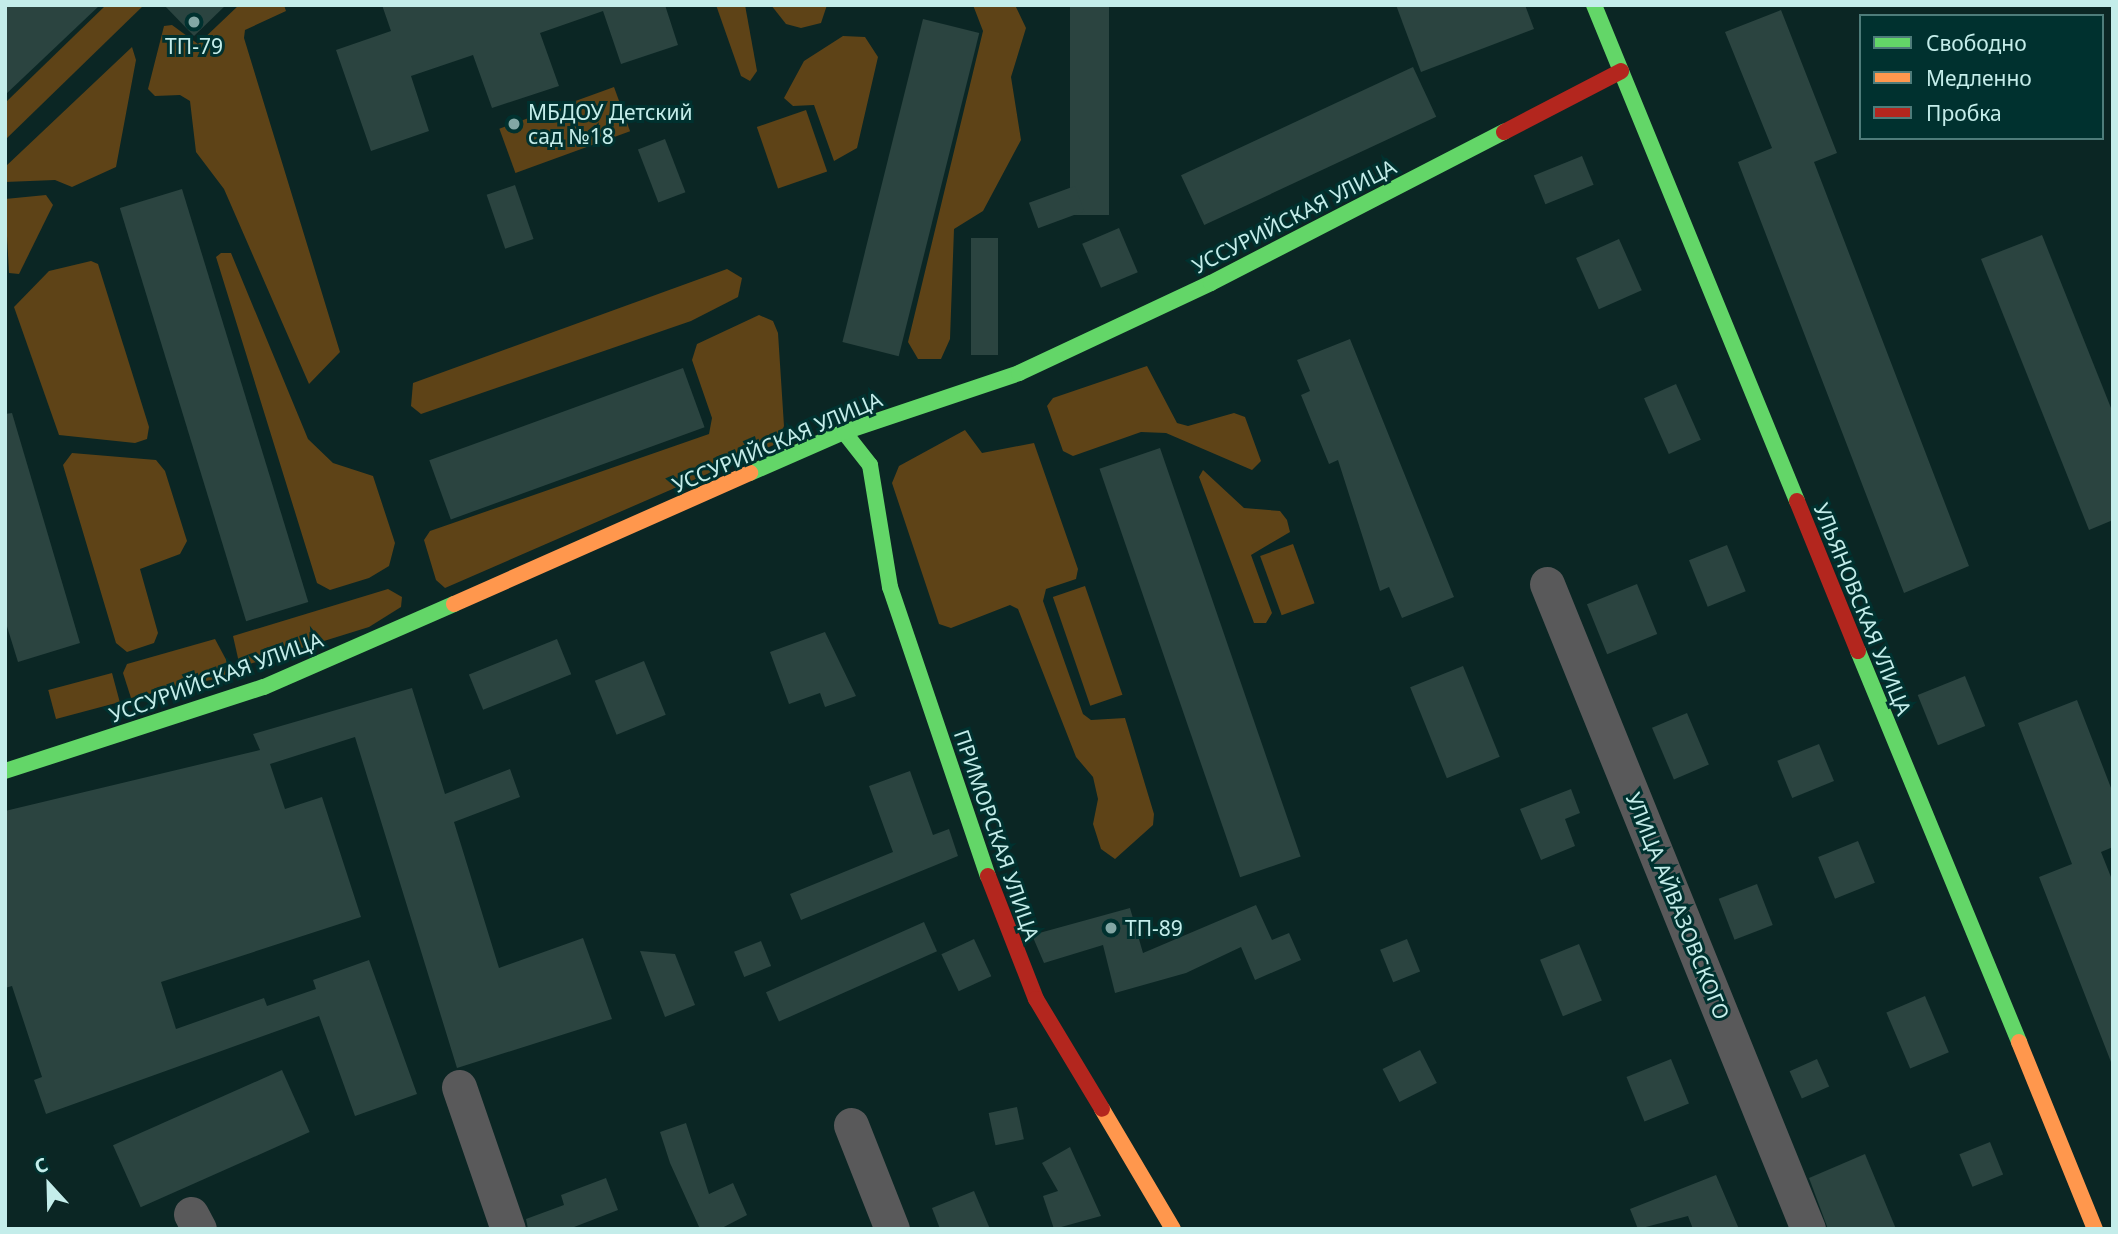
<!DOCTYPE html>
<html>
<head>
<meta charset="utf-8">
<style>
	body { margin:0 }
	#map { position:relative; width:2118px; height:1234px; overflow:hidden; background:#0b2624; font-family:"Noto Sans",sans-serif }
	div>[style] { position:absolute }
	.green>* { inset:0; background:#5e4317; transform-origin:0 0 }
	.building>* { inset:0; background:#2b4440; transform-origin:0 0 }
	.street>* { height:35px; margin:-17.5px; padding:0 17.5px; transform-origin:17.5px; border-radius:17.5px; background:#59595a }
	.fast>* { height:16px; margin:-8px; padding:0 8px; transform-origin:8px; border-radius:8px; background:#63d668 }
	.slow>* { height:16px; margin:-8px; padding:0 8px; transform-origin:8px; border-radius:8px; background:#ff974d }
	.jam>* { height:16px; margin:-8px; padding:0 8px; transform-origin:8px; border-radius:8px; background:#b3261e }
	.dots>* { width:19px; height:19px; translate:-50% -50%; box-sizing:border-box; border:4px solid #00312f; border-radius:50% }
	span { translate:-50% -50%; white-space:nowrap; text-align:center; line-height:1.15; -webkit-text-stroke:6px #00312f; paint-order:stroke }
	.poi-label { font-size:21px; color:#c4edea }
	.left { translate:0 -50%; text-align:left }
	.street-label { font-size:21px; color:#c4edea }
	.frame { position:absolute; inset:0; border:7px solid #c4edea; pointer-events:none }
	.legend { position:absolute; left:1859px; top:14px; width:245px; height:126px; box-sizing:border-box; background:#00312f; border:2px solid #4e7c7a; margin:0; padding:9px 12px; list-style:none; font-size:21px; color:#c4edea }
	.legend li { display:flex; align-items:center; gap:14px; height:35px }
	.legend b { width:35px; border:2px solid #4e7c7a }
	.north { position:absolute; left:14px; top:1150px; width:70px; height:70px; -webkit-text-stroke:5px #00312f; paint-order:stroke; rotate:338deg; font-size:19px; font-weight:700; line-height:28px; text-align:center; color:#c4edea }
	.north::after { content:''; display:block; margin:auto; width:24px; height:32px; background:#c4edea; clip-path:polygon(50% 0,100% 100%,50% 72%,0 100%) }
</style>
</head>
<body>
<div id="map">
	<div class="green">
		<div style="clip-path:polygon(106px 5px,144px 5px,5px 140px,5px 103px)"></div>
		<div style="clip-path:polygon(239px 5px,284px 5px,286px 11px,245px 30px,244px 38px,340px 352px,309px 384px,224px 189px,196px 152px,190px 101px,180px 95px,155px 96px,148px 89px,164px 26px,172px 25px,198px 44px)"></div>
		<div style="clip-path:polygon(716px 5px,745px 5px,757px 71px,750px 81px,741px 76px)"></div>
		<div style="clip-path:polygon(771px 5px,827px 5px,821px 23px,801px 28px,786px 24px)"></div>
		<div style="clip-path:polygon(973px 5px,1015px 5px,1026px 28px,1011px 77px,1021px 140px,983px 211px,954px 229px,950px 339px,941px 359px,918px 359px,908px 342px,983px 31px)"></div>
		<div style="clip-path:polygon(843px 36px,865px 37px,878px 57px,857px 148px,834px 161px,814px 105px,793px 106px,784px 98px,804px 61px)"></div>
		<div style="clip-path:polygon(132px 47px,136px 60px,116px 167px,72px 187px,55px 180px,5px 182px,5px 167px)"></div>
		<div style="left:614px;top:87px;width:47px;height:122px;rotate:70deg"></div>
		<div style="left:806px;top:110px;width:65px;height:52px;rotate:71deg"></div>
		<div style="clip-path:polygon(46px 195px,53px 205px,19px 274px,9px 273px,5px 199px)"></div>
		<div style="clip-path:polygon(221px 253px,231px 253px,308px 439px,333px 463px,373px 476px,395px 543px,389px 566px,369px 578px,330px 590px,317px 583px,216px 257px)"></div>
		<div style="clip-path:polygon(91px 261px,98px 264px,149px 427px,147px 439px,135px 443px,59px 435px,14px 307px,49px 271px)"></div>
		<div style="clip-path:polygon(727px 269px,742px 278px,738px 297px,691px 321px,421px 414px,411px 406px,413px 383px)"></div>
		<div style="clip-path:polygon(759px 315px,773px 321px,778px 333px,784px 426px,776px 444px,445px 588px,436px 580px,424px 540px,430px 531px,709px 434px,712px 418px,692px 360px,697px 344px)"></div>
		<div style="clip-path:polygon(1147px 366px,1177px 423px,1188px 426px,1234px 413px,1245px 417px,1261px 461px,1252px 470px,1166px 433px,1141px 432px,1073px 456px,1063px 451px,1047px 406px,1053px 398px)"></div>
		<div style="clip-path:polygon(965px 430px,982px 453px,1034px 443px,1078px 569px,1076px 579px,1046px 589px,1043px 601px,1083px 714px,1091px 720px,1125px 718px,1154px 814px,1153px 825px,1115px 859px,1101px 849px,1093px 824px,1098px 799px,1093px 777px,1076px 757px,1018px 609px,1010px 605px,951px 628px,939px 624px,892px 483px,899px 466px)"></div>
		<div style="clip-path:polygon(72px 453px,156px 460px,165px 471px,187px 541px,180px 554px,140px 569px,158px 633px,154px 643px,127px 652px,116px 643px,63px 465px)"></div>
		<div style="clip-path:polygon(1203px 470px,1244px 508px,1280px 511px,1287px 520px,1290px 532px,1251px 555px,1272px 613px,1266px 623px,1254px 623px,1199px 477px)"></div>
		<div style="left:1293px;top:544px;width:63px;height:35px;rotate:70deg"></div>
		<div style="left:1085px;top:586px;width:115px;height:34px;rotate:71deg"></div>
		<div style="clip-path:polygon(388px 589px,402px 597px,401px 607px,369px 627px,240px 667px,233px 636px)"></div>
		<div style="clip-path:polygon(215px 639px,230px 667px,224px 677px,131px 698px,123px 673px,127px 664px)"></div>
		<div style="left:112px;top:673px;width:30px;height:66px;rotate:75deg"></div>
	</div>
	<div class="building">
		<div style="clip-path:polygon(5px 5px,100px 5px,5px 95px)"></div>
		<div style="clip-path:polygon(164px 5px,226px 5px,194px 36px)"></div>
		<div style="clip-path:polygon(382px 5px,665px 5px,678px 45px,621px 64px,603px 11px,540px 33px,559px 86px,492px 108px,473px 55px,411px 76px,429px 131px,371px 151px,336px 50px,391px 31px)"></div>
		<div style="left:1070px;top:5px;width:39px;height:210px"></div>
		<div style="clip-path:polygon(1396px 5px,1525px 5px,1534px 29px,1421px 72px)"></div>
		<div style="clip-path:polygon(1781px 10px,1837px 153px,1814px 162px,1969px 566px,1904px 593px,1738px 162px,1772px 148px,1725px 32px)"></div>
		<div style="left:923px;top:19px;width:58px;height:333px;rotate:14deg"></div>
		<div style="left:1413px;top:67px;width:55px;height:256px;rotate:65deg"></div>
		<div style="left:665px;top:139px;width:57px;height:29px;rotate:69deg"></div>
		<div style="left:1582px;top:156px;width:31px;height:52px;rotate:68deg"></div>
		<div style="left:515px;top:185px;width:57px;height:30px;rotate:71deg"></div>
		<div style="left:1075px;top:186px;width:27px;height:49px;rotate:70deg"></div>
		<div style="left:182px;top:189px;width:432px;height:65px;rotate:73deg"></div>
		<div style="left:1119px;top:228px;width:48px;height:40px;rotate:67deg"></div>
		<div style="clip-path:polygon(2042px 235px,2113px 413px,2113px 520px,2089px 530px,1981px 259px)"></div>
		<div style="left:998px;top:238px;width:117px;height:27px;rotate:90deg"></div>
		<div style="left:1619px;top:239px;width:56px;height:47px;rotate:66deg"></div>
		<div style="clip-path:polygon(1350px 339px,1454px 597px,1402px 618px,1389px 587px,1380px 591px,1338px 460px,1329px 464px,1301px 395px,1310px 391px,1297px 360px)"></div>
		<div style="left:683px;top:368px;width:63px;height:270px;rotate:70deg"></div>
		<div style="left:1676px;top:384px;width:61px;height:35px;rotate:66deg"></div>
		<div style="clip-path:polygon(12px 413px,80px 643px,18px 662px,5px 620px,5px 414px)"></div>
		<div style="left:1160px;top:448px;width:432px;height:64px;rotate:71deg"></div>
		<div style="left:1727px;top:545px;width:50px;height:41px;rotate:68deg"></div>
		<div style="left:1637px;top:584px;width:54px;height:54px;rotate:68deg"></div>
		<div style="clip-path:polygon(825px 632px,856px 696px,825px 707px,820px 693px,789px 704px,770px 652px)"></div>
		<div style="left:557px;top:639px;width:38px;height:95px;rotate:68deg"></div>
		<div style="left:644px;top:661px;width:58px;height:53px;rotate:68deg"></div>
		<div style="left:1463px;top:666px;width:98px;height:57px;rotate:68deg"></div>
		<div style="left:1965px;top:676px;width:54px;height:51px;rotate:68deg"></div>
		<div style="clip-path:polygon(412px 688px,445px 794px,510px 769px,520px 797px,454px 822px,499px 968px,583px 938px,612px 1019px,457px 1068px,355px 737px,270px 764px,285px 809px,322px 797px,361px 917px,161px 982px,176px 1029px,264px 998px,267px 1006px,316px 989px,313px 980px,369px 960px,417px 1094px,355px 1116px,319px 1016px,46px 1114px,34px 1080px,42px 1077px,12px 986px,5px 988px,5px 811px,260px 750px,253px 734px)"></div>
		<div style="clip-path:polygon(2077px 700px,2113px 793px,2113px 847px,2101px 852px,2113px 882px,2111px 1062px,2039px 877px,2072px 864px,2018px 723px)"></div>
		<div style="left:1687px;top:713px;width:56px;height:38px;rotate:67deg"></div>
		<div style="left:1819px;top:744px;width:40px;height:45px;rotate:68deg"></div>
		<div style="clip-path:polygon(910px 771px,933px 835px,949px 829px,958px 856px,801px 920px,790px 894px,893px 852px,869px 786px)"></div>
		<div style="clip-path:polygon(1571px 789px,1580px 813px,1565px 819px,1575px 846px,1541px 860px,1520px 809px)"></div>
		<div style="left:1858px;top:841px;width:45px;height:43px;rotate:68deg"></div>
		<div style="left:1757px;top:884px;width:44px;height:41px;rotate:69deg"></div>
		<div style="clip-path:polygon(1256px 905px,1272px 940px,1289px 933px,1301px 960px,1255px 980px,1241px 947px,1186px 973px,1115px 993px,1103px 945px,1044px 963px,1032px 935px,1130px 908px,1143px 953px)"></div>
		<div style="left:924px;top:922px;width:32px;height:173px;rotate:66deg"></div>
		<div style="left:974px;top:939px;width:41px;height:36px;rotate:65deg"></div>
		<div style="left:1407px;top:939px;width:35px;height:29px;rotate:68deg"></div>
		<div style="left:761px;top:941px;width:27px;height:29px;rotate:68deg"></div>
		<div style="left:1579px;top:944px;width:61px;height:42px;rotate:68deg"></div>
		<div style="clip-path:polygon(640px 951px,675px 954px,695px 1005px,665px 1017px)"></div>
		<div style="left:1925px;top:996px;width:61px;height:42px;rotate:67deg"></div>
		<div style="left:1420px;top:1050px;width:37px;height:42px;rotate:63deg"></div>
		<div style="left:1671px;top:1059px;width:48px;height:48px;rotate:68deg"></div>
		<div style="left:1817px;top:1059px;width:30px;height:30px;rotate:66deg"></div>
		<div style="left:282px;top:1070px;width:68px;height:185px;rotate:66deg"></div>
		<div style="left:1017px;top:1107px;width:33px;height:29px;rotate:78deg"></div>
		<div style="clip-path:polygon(686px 1123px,709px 1194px,733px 1183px,747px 1215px,720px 1229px,700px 1229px,670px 1163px,660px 1132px)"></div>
		<div style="left:1990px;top:1142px;width:35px;height:33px;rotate:68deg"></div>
		<div style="clip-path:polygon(1070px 1147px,1101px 1216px,1054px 1229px,1043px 1196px,1058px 1191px,1042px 1163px)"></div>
		<div style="clip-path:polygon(1865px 1154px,1896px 1229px,1828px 1229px,1809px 1178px)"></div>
		<div style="clip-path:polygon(1716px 1175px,1739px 1229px,1693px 1229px,1688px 1216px,1638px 1229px,1630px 1209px)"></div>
		<div style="clip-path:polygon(606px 1178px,618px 1210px,569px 1229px,528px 1229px,526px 1219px,564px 1205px,561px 1195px)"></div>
		<div style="clip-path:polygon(974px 1191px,990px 1229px,940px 1229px,932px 1208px)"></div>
	</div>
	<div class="street">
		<div style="left:1547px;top:584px;width:696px;rotate:67.97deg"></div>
		<div style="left:459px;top:1087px;width:150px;rotate:71deg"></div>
		<div style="left:851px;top:1125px;width:112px;rotate:68.5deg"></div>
		<div style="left:191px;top:1214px;width:17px;rotate:62deg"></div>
	</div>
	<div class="fast">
		<div style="left:1594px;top:5px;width:536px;rotate:67.74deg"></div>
		<div style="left:844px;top:432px;width:42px;rotate:51.8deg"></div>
		<div style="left:870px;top:465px;width:124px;rotate:80.7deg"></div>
		<div style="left:890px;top:587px;width:305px;rotate:71.3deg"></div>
		<div style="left:750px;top:473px;width:103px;rotate:-23.6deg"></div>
		<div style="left:844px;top:432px;width:185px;rotate:-18.6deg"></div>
		<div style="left:1019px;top:373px;width:212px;rotate:-25.1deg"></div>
		<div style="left:1211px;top:283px;width:330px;rotate:-27.3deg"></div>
		<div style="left:1858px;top:651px;width:423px;rotate:67.6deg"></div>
		<div style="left:5px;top:771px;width:272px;rotate:-18deg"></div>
		<div style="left:264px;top:687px;width:207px;rotate:-23.6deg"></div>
	</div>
	<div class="slow">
		<div style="left:454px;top:604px;width:324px;rotate:-23.9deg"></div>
		<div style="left:2019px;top:1042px;width:202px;rotate:67.9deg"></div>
		<div style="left:1102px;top:1109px;width:139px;rotate:59.4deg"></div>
	</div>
	<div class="jam">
		<div style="left:1504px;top:132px;width:132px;rotate:-27.5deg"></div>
		<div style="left:1797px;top:501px;width:162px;rotate:67.9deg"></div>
		<div style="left:988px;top:876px;width:132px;rotate:68.7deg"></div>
		<div style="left:1036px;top:999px;width:128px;rotate:59deg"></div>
	</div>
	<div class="dots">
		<div style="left:194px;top:22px;background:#83a7a5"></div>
		<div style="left:514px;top:124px;background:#83a7a5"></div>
		<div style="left:1111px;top:928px;background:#83a7a5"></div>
	</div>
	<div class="poi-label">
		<span style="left:194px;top:46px">ТП-79</span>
		<span class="left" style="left:528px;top:124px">МБДОУ Детский<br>сад №18</span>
		<span class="left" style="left:1125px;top:928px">ТП-89</span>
	</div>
	<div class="street-label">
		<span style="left:1294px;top:216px;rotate:-27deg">УССУРИЙСКАЯ УЛИЦА</span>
		<span style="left:777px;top:442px;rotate:-23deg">УССУРИЙСКАЯ УЛИЦА</span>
		<span style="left:1863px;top:609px;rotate:68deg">УЛЬЯНОВСКАЯ УЛИЦА</span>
		<span style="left:216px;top:677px;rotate:-20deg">УССУРИЙСКАЯ УЛИЦА</span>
		<span style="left:997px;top:835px;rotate:71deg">ПРИМОРСКАЯ УЛИЦА</span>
		<span style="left:1678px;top:906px;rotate:68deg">УЛИЦА АЙВАЗОВСКОГО</span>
	</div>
	<div class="frame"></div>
	<ul class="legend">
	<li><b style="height:9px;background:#63d668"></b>Свободно</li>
	<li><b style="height:9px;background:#ff974d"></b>Медленно</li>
	<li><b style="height:9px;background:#b3261e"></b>Пробка</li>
	</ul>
	<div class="north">С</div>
</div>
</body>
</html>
